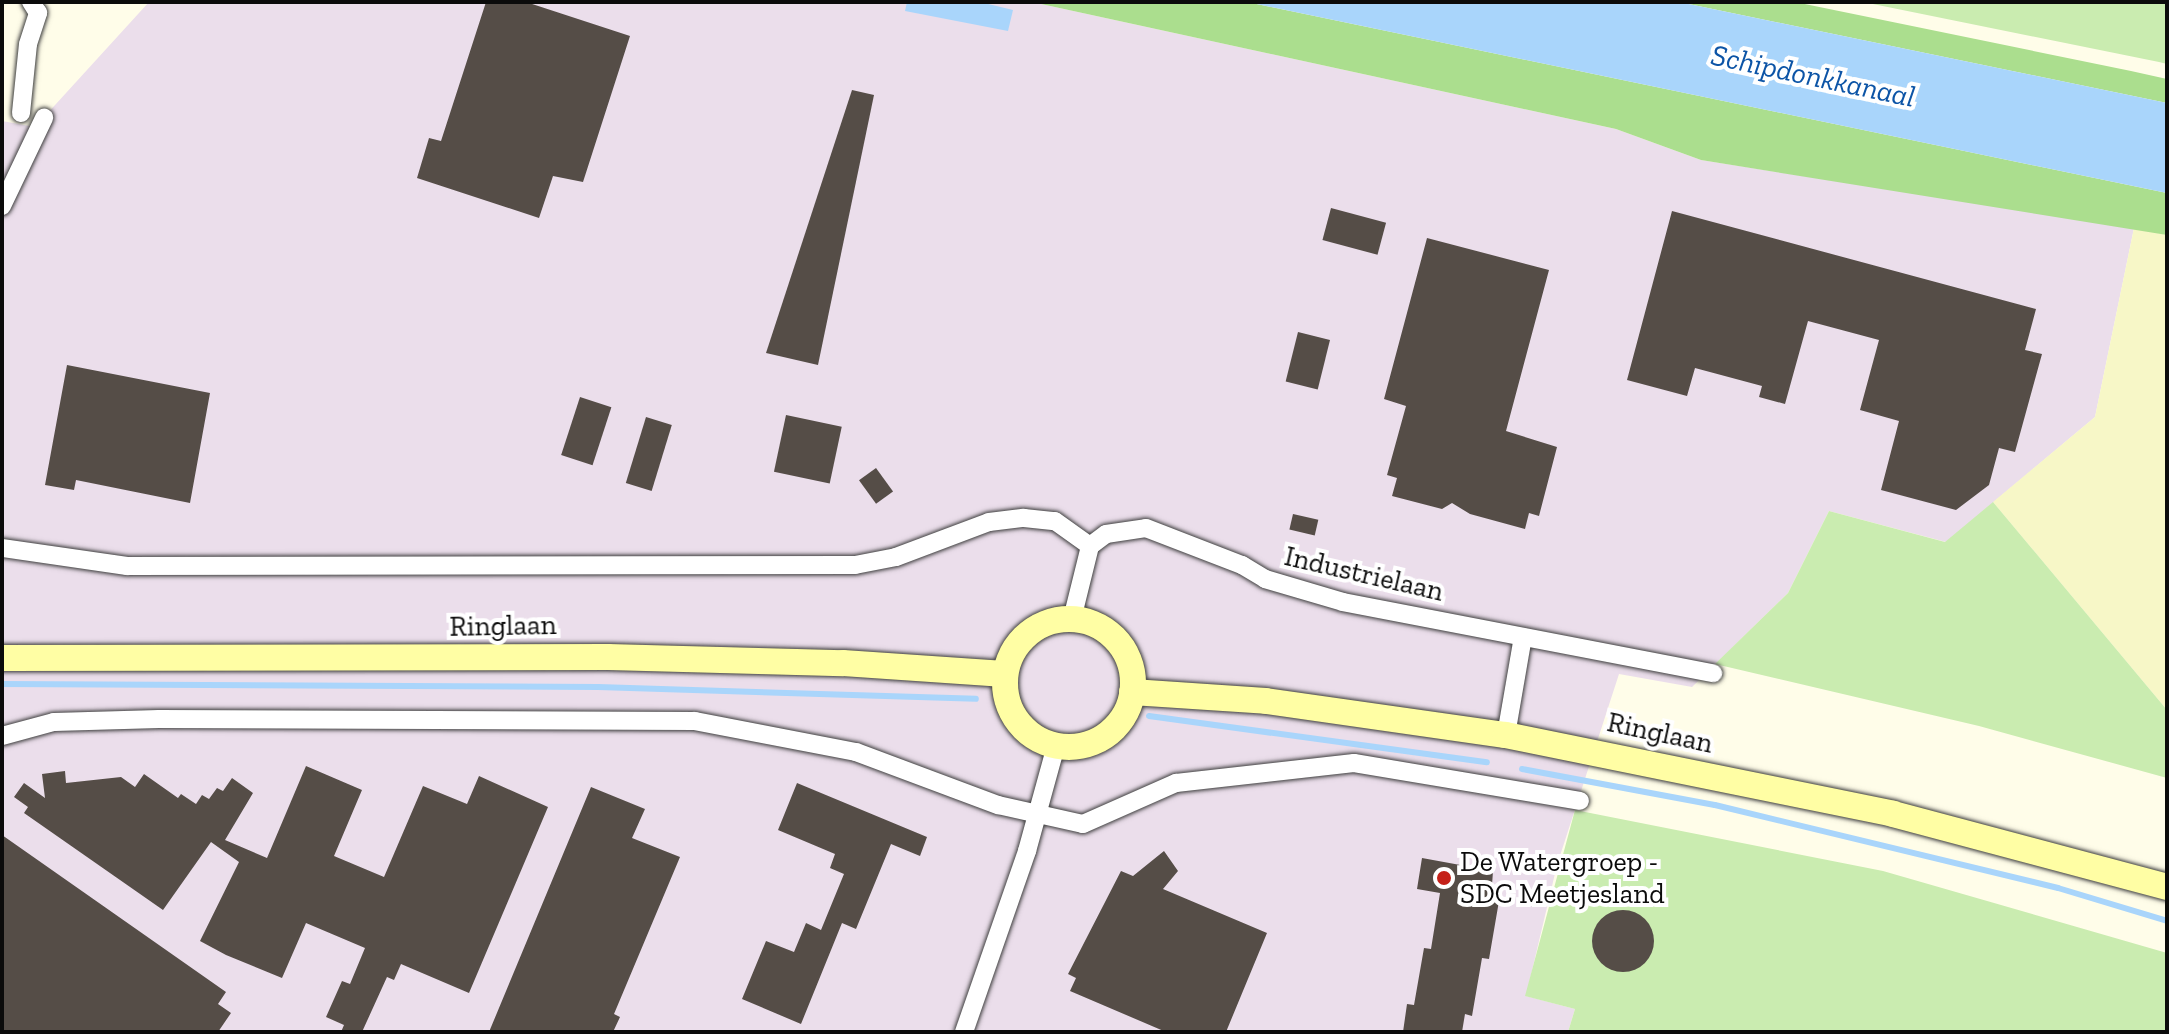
<!DOCTYPE html>
<html>
<head>
<meta charset="utf-8">
<style>
	body { margin:0 }
	#map { position:relative; width:2169px; height:1034px; overflow:hidden; background:#fffde9; font-family:"Zilla Slab",serif }
	div>[style] { position:absolute }
	.industrial>* { inset:0; background:#ebdeeb }
	.farmland>* { inset:0; background:#f7f7c7 }
	.green>* { inset:0; background:#caecb0 }
	.forest>* { inset:0; background:#abde8e }
	.water>* { inset:0; background:#a9d5fb }
	.stream>* { height:6px; margin:-3px; padding:0 3px; transform-origin:3px; border-radius:3px; background:#a9d5fb }
	.building>* { inset:0; background:#554d47; transform-origin:0 0 }
	.round { border-radius:50% }
	.roads { filter:drop-shadow(0 0 2px #3e3e3e) drop-shadow(0 0 2px #3e3e3e) }
	.street>* { height:18px; margin:-9px; padding:0 9px; transform-origin:9px; border-radius:9px; background:#fff }
	.secondary>* { height:26px; margin:-13px; padding:0 13px; transform-origin:13px; border-radius:13px; background:#fffea4 }
	.secondary>.ring { margin:-13px; padding:0; box-sizing:content-box; background:none; border:26px solid #fffea4; border-radius:50% }
	.dots>* { width:22px; height:22px; translate:-50% -50%; box-sizing:border-box; border:4px solid #fff; border-radius:50% }
	span { translate:-50% -50%; white-space:nowrap; text-align:center; line-height:1.15; -webkit-text-stroke:8px #fff; paint-order:stroke }
	.street-label { font-size:28px; color:#0b0b0b }
	.poi-label { font-size:28px; color:#0b0b0b }
	.left { translate:0 -50%; text-align:left }
	.water-label { font-size:30px; color:#0c54a6; font-style:italic }
	.frame { position:absolute; inset:0; border:4px solid #0b0b0b; pointer-events:none }
</style>
</head>
<body>
<div id="map">
	<div class="industrial">
		<div style="clip-path:polygon(149px 2px,1032px 2px,1616px 129px,1701px 160px,2134px 228px,2095px 417px,1946px 542px,1829px 511px,1788px 593px,1692px 687px,1619px 674px,1557px 865px,1526px 996px,1575px 1009px,1568px 1032px,2px 1032px,2px 121px,35px 127px)"></div>
	</div>
	<div class="farmland">
		<div style="clip-path:polygon(2134px 228px,2167px 235px,2167px 710px,1993px 502px,2095px 417px)"></div>
	</div>
	<div class="green">
		<div style="clip-path:polygon(1863px 2px,2167px 2px,2167px 64px,2159px 62px)"></div>
		<div style="clip-path:polygon(1993px 502px,2167px 710px,2167px 778px,1979px 726px,1715px 664px,1788px 593px,1829px 511px,1945px 542px)"></div>
		<div style="clip-path:polygon(1575px 810px,1883px 871px,2167px 953px,2167px 1032px,1568px 1032px,1575px 1009px,1525px 996px)"></div>
	</div>
	<div class="forest">
		<div style="clip-path:polygon(1032px 2px,1247px 2px,2167px 193px,2167px 235px,1701px 160px,1616px 129px)"></div>
		<div style="clip-path:polygon(1679px 2px,1795px 2px,2131px 71px,2167px 79px,2167px 103px)"></div>
	</div>
	<div class="water">
		<div style="clip-path:polygon(907px 2px,980px 2px,1013px 10px,1008px 31px,905px 11px)"></div>
		<div style="clip-path:polygon(1247px 2px,1679px 2px,2167px 103px,2167px 193px)"></div>
	</div>
	<div class="stream">
		<div style="left:2px;top:684px;width:596px;rotate:0.29deg"></div>
		<div style="left:598px;top:687px;width:378px;rotate:1.8deg"></div>
		<div style="left:1149px;top:716px;width:341px;rotate:7.8deg"></div>
		<div style="left:1522px;top:769px;width:196px;rotate:10.6deg"></div>
		<div style="left:1715px;top:805px;width:353px;rotate:13.6deg"></div>
		<div style="left:2058px;top:888px;width:114px;rotate:16.8deg"></div>
	</div>
	<div class="building">
		<div style="clip-path:polygon(486px 2px,526px 2px,630px 36px,583px 182px,553px 176px,539px 218px,417px 178px,429px 138px,441px 141px)"></div>
		<div style="clip-path:polygon(852px 90px,874px 95px,818px 365px,766px 353px)"></div>
		<div style="left:1331px;top:208px;width:57px;height:33px;rotate:15deg"></div>
		<div style="clip-path:polygon(1672px 211px,2036px 309px,2025px 350px,2042px 354px,2015px 452px,1999px 448px,1989px 485px,1956px 510px,1881px 490px,1899px 421px,1860px 410px,1879px 340px,1808px 321px,1785px 404px,1759px 397px,1762px 386px,1695px 368px,1687px 396px,1627px 380px)"></div>
		<div style="clip-path:polygon(1427px 238px,1549px 270px,1506px 431px,1557px 447px,1539px 516px,1529px 513px,1525px 529px,1470px 514px,1452px 503px,1442px 509px,1392px 496px,1397px 478px,1387px 475px,1406px 406px,1384px 399px)"></div>
		<div style="left:1298px;top:332px;width:33px;height:51px;rotate:14deg"></div>
		<div style="clip-path:polygon(67px 365px,210px 393px,190px 503px,76px 480px,74px 490px,45px 485px)"></div>
		<div style="left:580px;top:397px;width:33px;height:61px;rotate:18deg"></div>
		<div style="left:786px;top:415px;width:57px;height:58px;rotate:12deg"></div>
		<div style="left:646px;top:417px;width:27px;height:69px;rotate:17deg"></div>
		<div style="left:876px;top:468px;width:29px;height:21px;rotate:54deg"></div>
		<div style="left:1293px;top:514px;width:26px;height:16px;rotate:13deg"></div>
		<div style="clip-path:polygon(306px 766px,362px 790px,334px 856px,384px 877px,423px 786px,467px 804px,479px 776px,548px 807px,469px 993px,401px 964px,394px 980px,387px 977px,362px 1032px,341px 1032px,344px 1025px,326px 1017px,342px 981px,350px 984px,365px 948px,306px 923px,282px 978px,226px 955px,200px 941px,239px 862px,211px 842px,163px 910px,24px 813px,28px 807px,14px 797px,24px 783px,45px 798px,42px 774px,65px 771px,66px 783px,121px 777px,135px 787px,144px 774px,178px 798px,181px 794px,196px 804px,202px 795px,209px 799px,217px 788px,223px 791px,232px 778px,253px 793px,225px 840px,267px 858px)"></div>
		<div style="clip-path:polygon(797px 783px,927px 837px,920px 856px,891px 844px,856px 929px,842px 923px,801px 1024px,742px 999px,766px 941px,794px 952px,806px 923px,821px 930px,844px 874px,830px 868px,835px 854px,778px 830px)"></div>
		<div style="clip-path:polygon(591px 787px,645px 809px,632px 838px,680px 857px,614px 1014px,620px 1017px,613px 1032px,489px 1032px)"></div>
		<div style="clip-path:polygon(2px 835px,226px 992px,218px 1004px,231px 1013px,218px 1032px,2px 1032px)"></div>
		<div style="clip-path:polygon(1164px 851px,1178px 871px,1163px 889px,1267px 933px,1226px 1032px,1166px 1032px,1070px 991px,1076px 978px,1068px 974px,1121px 871px,1133px 876px)"></div>
		<div style="clip-path:polygon(1422px 858px,1493px 871px,1491px 900px,1499px 901px,1489px 959px,1482px 958px,1472px 1016px,1465px 1014px,1462px 1032px,1403px 1032px,1407px 1004px,1414px 1005px,1424px 948px,1431px 949px,1440px 893px,1417px 889px)"></div>
		<div class="round" style="left:1592px;top:910px;width:62px;height:62px"></div>
	</div>
	<div class="roads">
		<div class="street">
			<div style="left:21px;top:113px;width:69px;rotate:-84.2deg"></div>
			<div style="left:28px;top:44px;width:33px;rotate:-72deg"></div>
			<div style="left:38px;top:13px;width:13px;rotate:-122deg"></div>
			<div style="left:2px;top:206px;width:98px;rotate:-64.5deg"></div>
			<div style="left:2px;top:548px;width:126px;rotate:8.2deg"></div>
			<div style="left:127px;top:566px;width:728px;rotate:-0.08deg"></div>
			<div style="left:855px;top:565px;width:42px;rotate:-11deg"></div>
			<div style="left:896px;top:557px;width:99px;rotate:-20.6deg"></div>
			<div style="left:989px;top:522px;width:35px;rotate:-7deg"></div>
			<div style="left:1024px;top:518px;width:31px;rotate:6deg"></div>
			<div style="left:1055px;top:521px;width:43px;rotate:35.5deg"></div>
			<div style="left:1072px;top:619px;width:75px;rotate:-76.1deg"></div>
			<div style="left:1090px;top:546px;width:20px;rotate:-37deg"></div>
			<div style="left:1106px;top:534px;width:40px;rotate:-8.5deg"></div>
			<div style="left:1146px;top:528px;width:103px;rotate:21.1deg"></div>
			<div style="left:1242px;top:565px;width:27px;rotate:31deg"></div>
			<div style="left:1265px;top:579px;width:81px;rotate:16.4deg"></div>
			<div style="left:1343px;top:602px;width:377px;rotate:10.9deg"></div>
			<div style="left:1506px;top:735px;width:99px;rotate:-80.2deg"></div>
			<div style="left:2px;top:736px;width:54px;rotate:-15.1deg"></div>
			<div style="left:54px;top:722px;width:105px;rotate:-1.6deg"></div>
			<div style="left:159px;top:719px;width:536px;rotate:0.21deg"></div>
			<div style="left:695px;top:721px;width:164px;rotate:10.9deg"></div>
			<div style="left:856px;top:752px;width:152px;rotate:20.5deg"></div>
			<div style="left:998px;top:805px;width:87px;rotate:12.6deg"></div>
			<div style="left:1083px;top:824px;width:102px;rotate:-23.8deg"></div>
			<div style="left:1176px;top:783px;width:179px;rotate:-6.4deg"></div>
			<div style="left:1354px;top:763px;width:229px;rotate:9.5deg"></div>
			<div style="left:964px;top:1032px;width:192px;rotate:-70.8deg"></div>
			<div style="left:1027px;top:851px;width:109px;rotate:-74.6deg"></div>
		</div>
		<div class="secondary">
			<div class="ring" style="left:1005px;top:619px;width:102px;height:102px"></div>
			<div style="left:2px;top:658px;width:606px;rotate:-0.09deg"></div>
			<div style="left:608px;top:657px;width:235px;rotate:1.5deg"></div>
			<div style="left:843px;top:663px;width:162px;rotate:3.9deg"></div>
			<div style="left:1132px;top:692px;width:134px;rotate:3.8deg"></div>
			<div style="left:1266px;top:701px;width:242px;rotate:8.1deg"></div>
			<div style="left:1506px;top:735px;width:395px;rotate:11.5deg"></div>
			<div style="left:1893px;top:814px;width:284px;rotate:14.9deg"></div>
		</div>
	</div>
	<div class="dots">
		<div style="left:1444px;top:878px;background:#c52119"></div>
	</div>
	<div class="street-label">
		<span style="left:1364px;top:574px;rotate:13deg">Industrielaan</span>
		<span style="left:503px;top:626px;rotate:-1deg">Ringlaan</span>
		<span style="left:1660px;top:733px;rotate:12deg">Ringlaan</span>
	</div>
	<div class="poi-label">
		<span class="left" style="left:1460px;top:878px">De Watergroep -<br>SDC Meetjesland</span>
	</div>
	<div class="water-label">
		<span style="left:1813px;top:76px;rotate:12deg">Schipdonkkanaal</span>
	</div>
	<div class="frame"></div>
</div>
</body>
</html>
